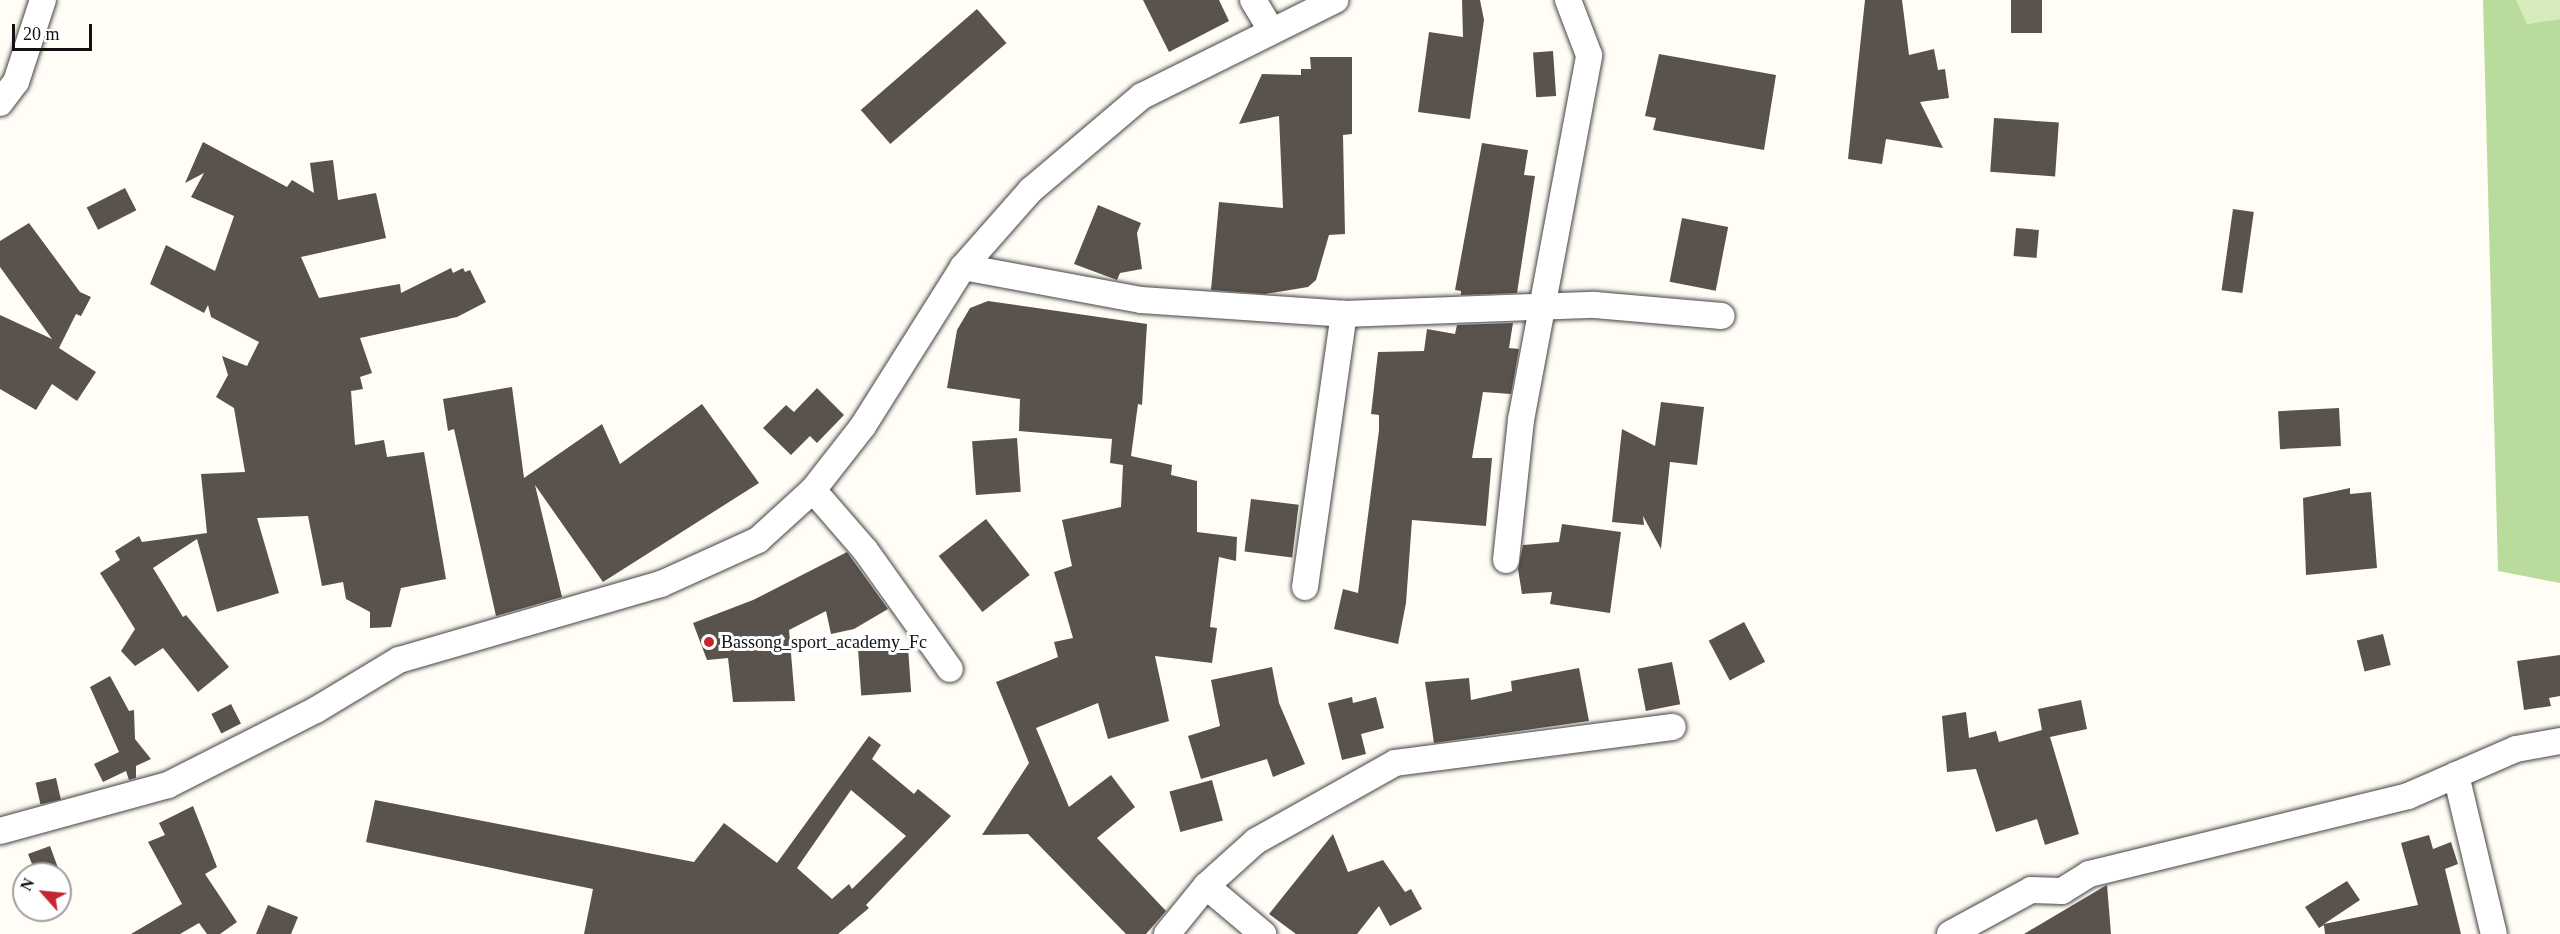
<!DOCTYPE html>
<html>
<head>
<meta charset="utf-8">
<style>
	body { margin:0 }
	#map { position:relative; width:2560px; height:934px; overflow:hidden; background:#fffdf5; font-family:Georgia,serif }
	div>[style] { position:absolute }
	.green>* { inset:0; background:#d5ebbd }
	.forest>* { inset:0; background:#b9dc9c }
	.building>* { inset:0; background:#5a524d; transform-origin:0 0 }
	.roads { filter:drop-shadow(0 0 2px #444) drop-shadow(0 0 2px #444) }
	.minor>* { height:26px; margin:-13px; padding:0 13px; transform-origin:13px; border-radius:13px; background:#fff }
	.dots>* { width:16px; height:16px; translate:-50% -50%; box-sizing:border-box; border:3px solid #fff; border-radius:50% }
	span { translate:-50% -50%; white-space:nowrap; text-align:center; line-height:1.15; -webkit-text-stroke:6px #fff; paint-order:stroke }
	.poi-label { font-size:18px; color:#111 }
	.left { translate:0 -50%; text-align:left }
	.north { position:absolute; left:12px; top:862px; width:60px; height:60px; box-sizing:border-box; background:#fff; border:2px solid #a0a0a0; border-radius:50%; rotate:297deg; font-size:16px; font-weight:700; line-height:24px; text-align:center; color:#111 }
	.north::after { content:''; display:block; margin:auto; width:21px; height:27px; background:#c4262e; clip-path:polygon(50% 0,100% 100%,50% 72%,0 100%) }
	.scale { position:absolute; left:12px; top:24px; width:80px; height:27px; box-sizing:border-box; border:3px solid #111; border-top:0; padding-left:8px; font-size:18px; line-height:21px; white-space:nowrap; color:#111; -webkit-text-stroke:4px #fff; paint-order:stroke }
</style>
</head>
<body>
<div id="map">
	<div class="green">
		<div style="clip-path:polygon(2513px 0,2560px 0,2560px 19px,2527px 24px)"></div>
	</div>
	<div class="forest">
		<div style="clip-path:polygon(2483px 0,2516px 0,2527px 24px,2560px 19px,2560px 583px,2498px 571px)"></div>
	</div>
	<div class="building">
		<div style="clip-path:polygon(1143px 0,1219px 0,1229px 21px,1169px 52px)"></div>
		<div style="clip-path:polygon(1462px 0,1480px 0,1484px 20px,1470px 119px,1418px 112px,1429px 32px,1463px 37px)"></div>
		<div style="clip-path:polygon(1865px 0,1902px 0,1909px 55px,1934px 49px,1938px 70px,1945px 69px,1949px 98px,1920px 102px,1943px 148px,1886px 139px,1882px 164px,1848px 159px)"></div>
		<div style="left:2011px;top:0;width:31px;height:33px"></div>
		<div style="left:977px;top:9px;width:45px;height:154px;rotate:49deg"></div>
		<div style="left:1553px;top:51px;width:45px;height:20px;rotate:86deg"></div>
		<div style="clip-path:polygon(1659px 54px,1776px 75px,1764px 150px,1653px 130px,1656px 118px,1645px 116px)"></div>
		<div style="clip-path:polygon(1310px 57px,1352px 57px,1352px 134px,1343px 135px,1345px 234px,1329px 235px,1316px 280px,1308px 287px,1265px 294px,1211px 290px,1219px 202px,1283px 208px,1279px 116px,1239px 124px,1262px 74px,1301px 75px,1301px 69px,1311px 69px)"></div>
		<div style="left:1994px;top:118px;width:65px;height:54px;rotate:4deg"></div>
		<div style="clip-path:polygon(203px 142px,287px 187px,292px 180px,314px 193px,310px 163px,333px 160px,338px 200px,376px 193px,386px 238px,301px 257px,319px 298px,400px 284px,401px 293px,451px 268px,453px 273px,463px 268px,465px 272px,470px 270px,486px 302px,457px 317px,360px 338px,372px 373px,360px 377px,363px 389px,351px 391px,355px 445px,384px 440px,387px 457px,424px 452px,446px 579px,401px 588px,391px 627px,370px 628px,370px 612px,346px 599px,343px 582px,322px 586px,308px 516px,257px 518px,279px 593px,217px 612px,197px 539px,153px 568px,183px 617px,186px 615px,229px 667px,198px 692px,163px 648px,135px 666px,121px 651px,135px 629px,100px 573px,120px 560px,115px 551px,139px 536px,142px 542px,207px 533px,201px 474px,245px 472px,234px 408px,216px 397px,228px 375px,222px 356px,247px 366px,259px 342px,211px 317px,208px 305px,204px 313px,150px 284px,166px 245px,215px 271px,234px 216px,191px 197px,204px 173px,185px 183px)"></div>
		<div style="clip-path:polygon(1482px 143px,1528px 150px,1524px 175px,1535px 176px,1517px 293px,1461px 295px,1461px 291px,1455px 290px)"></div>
		<div style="left:125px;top:188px;width:25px;height:43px;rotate:63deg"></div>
		<div style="clip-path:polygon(1098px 205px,1141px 223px,1137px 233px,1142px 269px,1120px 273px,1117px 280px,1074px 264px)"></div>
		<div style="left:2233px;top:209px;width:21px;height:82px;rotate:8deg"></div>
		<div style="left:1682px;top:218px;width:47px;height:65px;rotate:11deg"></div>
		<div style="clip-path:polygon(29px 223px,80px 292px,91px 297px,81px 316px,76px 314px,59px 348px,96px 372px,77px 401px,52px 384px,36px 410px,0 389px,0 315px,52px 339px,0 267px,0 241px)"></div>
		<div style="left:2016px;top:228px;width:23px;height:28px;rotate:5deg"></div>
		<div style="clip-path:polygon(988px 301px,1147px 324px,1142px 405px,1138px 404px,1131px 456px,1172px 465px,1171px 475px,1197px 481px,1197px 532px,1237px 537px,1236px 561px,1219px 557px,1210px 627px,1217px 628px,1212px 663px,1155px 656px,1169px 721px,1108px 739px,1098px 703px,1036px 728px,1069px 807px,1111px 775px,1135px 807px,1097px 838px,1166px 911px,1146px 934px,1126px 934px,1028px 834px,982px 835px,1029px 763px,996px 682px,1058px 657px,1054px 642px,1073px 638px,1054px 572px,1072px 566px,1062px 520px,1121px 507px,1123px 465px,1110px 463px,1112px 439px,1019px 431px,1020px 399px,947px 388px,957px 330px,970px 308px)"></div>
		<div style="clip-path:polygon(1513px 323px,1509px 348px,1519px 349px,1511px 394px,1483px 392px,1472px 458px,1492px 458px,1486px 526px,1412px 520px,1406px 603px,1398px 644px,1334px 629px,1343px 589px,1358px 593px,1379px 430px,1379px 415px,1371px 414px,1378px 352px,1424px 351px,1427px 329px,1455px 334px,1457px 325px)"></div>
		<div style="clip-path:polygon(512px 387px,524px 478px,602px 424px,620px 464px,702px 404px,759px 483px,603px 582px,535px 485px,562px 597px,496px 616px,454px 429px,448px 431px,443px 399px)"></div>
		<div style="clip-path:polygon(817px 388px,844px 415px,817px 443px,810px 436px,791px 455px,763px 428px,786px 405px,794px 412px)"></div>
		<div style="clip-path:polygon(1661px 402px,1704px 407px,1697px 465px,1670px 462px,1661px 549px,1643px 516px,1644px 525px,1612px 522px,1622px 429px,1655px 446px)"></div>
		<div style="left:2339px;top:408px;width:38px;height:61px;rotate:87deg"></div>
		<div style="left:1017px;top:438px;width:54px;height:45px;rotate:86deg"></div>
		<div style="clip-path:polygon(2350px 488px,2350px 494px,2371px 492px,2377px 568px,2306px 575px,2303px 498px)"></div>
		<div style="left:1251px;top:499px;width:48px;height:53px;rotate:7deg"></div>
		<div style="left:986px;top:519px;width:71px;height:60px;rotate:52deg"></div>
		<div style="clip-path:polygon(1562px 524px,1621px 532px,1610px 613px,1550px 604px,1552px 592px,1522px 594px,1518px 569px,1523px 545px,1559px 542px)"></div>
		<div style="clip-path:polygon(847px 552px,888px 609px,854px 629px,831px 634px,826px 611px,789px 630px,795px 701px,733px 702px,728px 658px,707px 660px,693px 623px,753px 600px)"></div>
		<div style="left:1744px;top:622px;width:45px;height:40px;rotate:62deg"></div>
		<div style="left:2383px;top:634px;width:32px;height:27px;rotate:76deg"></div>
		<div style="left:908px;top:647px;width:45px;height:50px;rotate:86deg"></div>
		<div style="clip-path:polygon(2560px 655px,2560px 696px,2549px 698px,2551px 706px,2524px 710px,2517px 661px)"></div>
		<div style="left:1672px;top:662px;width:43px;height:35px;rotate:79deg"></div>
		<div style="clip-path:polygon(1272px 667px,1279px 703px,1305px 764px,1273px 777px,1267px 759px,1201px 779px,1188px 736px,1220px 726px,1211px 680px)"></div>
		<div style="clip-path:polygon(1579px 668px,1589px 721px,1434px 743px,1425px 682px,1469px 678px,1471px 700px,1512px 691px,1511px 681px)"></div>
		<div style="clip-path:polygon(110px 676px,129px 711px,134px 710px,135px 739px,151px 759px,136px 766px,136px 778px,129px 780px,126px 771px,103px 782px,94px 764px,119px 752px,90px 687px)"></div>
		<div style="clip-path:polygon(1352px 697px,1353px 703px,1376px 697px,1384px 728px,1361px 734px,1366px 754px,1342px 760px,1328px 703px)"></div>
		<div style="clip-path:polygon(2081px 700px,2087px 729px,2050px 737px,2079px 834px,2045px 845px,2037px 819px,1996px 832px,1976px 769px,1947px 772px,1942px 716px,1966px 712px,1969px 738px,1996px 731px,1999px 742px,2042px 730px,2038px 709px)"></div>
		<div style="left:231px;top:704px;width:22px;height:22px;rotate:63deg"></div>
		<div style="clip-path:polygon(evenodd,869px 736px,881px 745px,872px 759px,914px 794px,918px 789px,951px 816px,866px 905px,869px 908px,838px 934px,584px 934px,593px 889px,366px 842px,375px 800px,694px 862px,724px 823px,777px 863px,869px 736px,851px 790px,906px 836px,852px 889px,849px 884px,832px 899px,797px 868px,851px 790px)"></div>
		<div style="left:56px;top:778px;width:22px;height:21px;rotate:77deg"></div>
		<div style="left:1212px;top:780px;width:42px;height:44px;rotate:75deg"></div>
		<div style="clip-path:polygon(193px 806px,217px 867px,205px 874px,237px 922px,220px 934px,207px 934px,199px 923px,180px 934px,131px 934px,182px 904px,148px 842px,165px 835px,159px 823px)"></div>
		<div style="clip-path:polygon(1333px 834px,1348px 872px,1383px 860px,1405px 892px,1411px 889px,1422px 909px,1390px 926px,1379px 906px,1357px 934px,1296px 934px,1269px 914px)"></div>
		<div style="clip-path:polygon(2429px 835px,2433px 849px,2451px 842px,2458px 864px,2445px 869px,2461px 934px,2325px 934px,2324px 925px,2319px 928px,2305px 907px,2347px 881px,2360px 900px,2324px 924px,2418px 905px,2401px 843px)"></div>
		<div style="clip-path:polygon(50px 846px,65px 887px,60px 888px,60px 874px,36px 874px,28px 854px)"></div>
		<div style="clip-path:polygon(2107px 885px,2111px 934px,2024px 934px,2105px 886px)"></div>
		<div style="clip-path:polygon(268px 905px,298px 917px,291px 934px,256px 934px)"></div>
	</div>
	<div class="roads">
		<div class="minor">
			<div style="left:1253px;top:0;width:35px;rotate:59deg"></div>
			<div style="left:0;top:103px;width:26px;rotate:-53deg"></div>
			<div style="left:16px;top:82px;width:86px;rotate:-71.8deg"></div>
			<div style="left:963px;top:267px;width:181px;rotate:10.5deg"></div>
			<div style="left:1141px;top:300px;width:203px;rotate:3.9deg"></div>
			<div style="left:1344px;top:314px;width:251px;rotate:-2.1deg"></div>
			<div style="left:1595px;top:305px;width:127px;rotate:5deg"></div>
			<div style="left:813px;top:490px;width:79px;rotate:49.1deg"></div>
			<div style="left:865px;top:550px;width:146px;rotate:54.5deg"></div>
			<div style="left:1506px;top:560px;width:141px;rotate:-83.9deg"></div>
			<div style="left:1521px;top:420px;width:371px;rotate:-79.4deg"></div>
			<div style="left:1589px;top:55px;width:59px;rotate:-110.9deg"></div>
			<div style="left:1305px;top:587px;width:276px;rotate:-81.9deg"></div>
			<div style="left:2456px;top:775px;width:163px;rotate:76.6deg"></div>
			<div style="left:0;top:831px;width:174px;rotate:-15.3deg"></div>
			<div style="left:168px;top:785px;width:166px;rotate:-26.9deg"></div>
			<div style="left:316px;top:710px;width:97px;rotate:-31.1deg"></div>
			<div style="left:399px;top:660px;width:273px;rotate:-16.2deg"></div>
			<div style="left:661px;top:584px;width:107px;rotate:-24.4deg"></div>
			<div style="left:758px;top:540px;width:74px;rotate:-42.3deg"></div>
			<div style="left:813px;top:490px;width:81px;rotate:-52deg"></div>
			<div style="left:863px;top:426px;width:188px;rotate:-57.8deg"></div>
			<div style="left:963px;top:267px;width:103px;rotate:-48.6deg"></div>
			<div style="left:1031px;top:190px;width:145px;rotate:-40.3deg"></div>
			<div style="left:1142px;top:96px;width:216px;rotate:-26.4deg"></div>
			<div style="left:1206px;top:886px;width:75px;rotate:40.1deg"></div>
			<div style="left:1167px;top:934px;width:62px;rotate:-50.9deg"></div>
			<div style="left:1206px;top:886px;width:67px;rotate:-42deg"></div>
			<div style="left:1256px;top:841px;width:159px;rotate:-29.3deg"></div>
			<div style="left:1395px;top:763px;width:280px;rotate:-7.4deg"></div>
			<div style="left:1950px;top:934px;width:92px;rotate:-28.5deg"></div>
			<div style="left:2031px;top:890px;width:31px;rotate:2deg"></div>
			<div style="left:2062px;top:891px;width:32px;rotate:-32deg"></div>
			<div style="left:2089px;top:874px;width:328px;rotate:-13.7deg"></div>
			<div style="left:2408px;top:796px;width:118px;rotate:-23.5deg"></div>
			<div style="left:2516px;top:749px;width:45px;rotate:-10.3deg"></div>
		</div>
	</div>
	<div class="dots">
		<div style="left:709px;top:642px;background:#c4262e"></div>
	</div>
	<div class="poi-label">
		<span class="left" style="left:721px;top:642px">Bassong_sport_academy_Fc</span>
	</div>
	<div class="north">N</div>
	<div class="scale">20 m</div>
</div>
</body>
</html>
